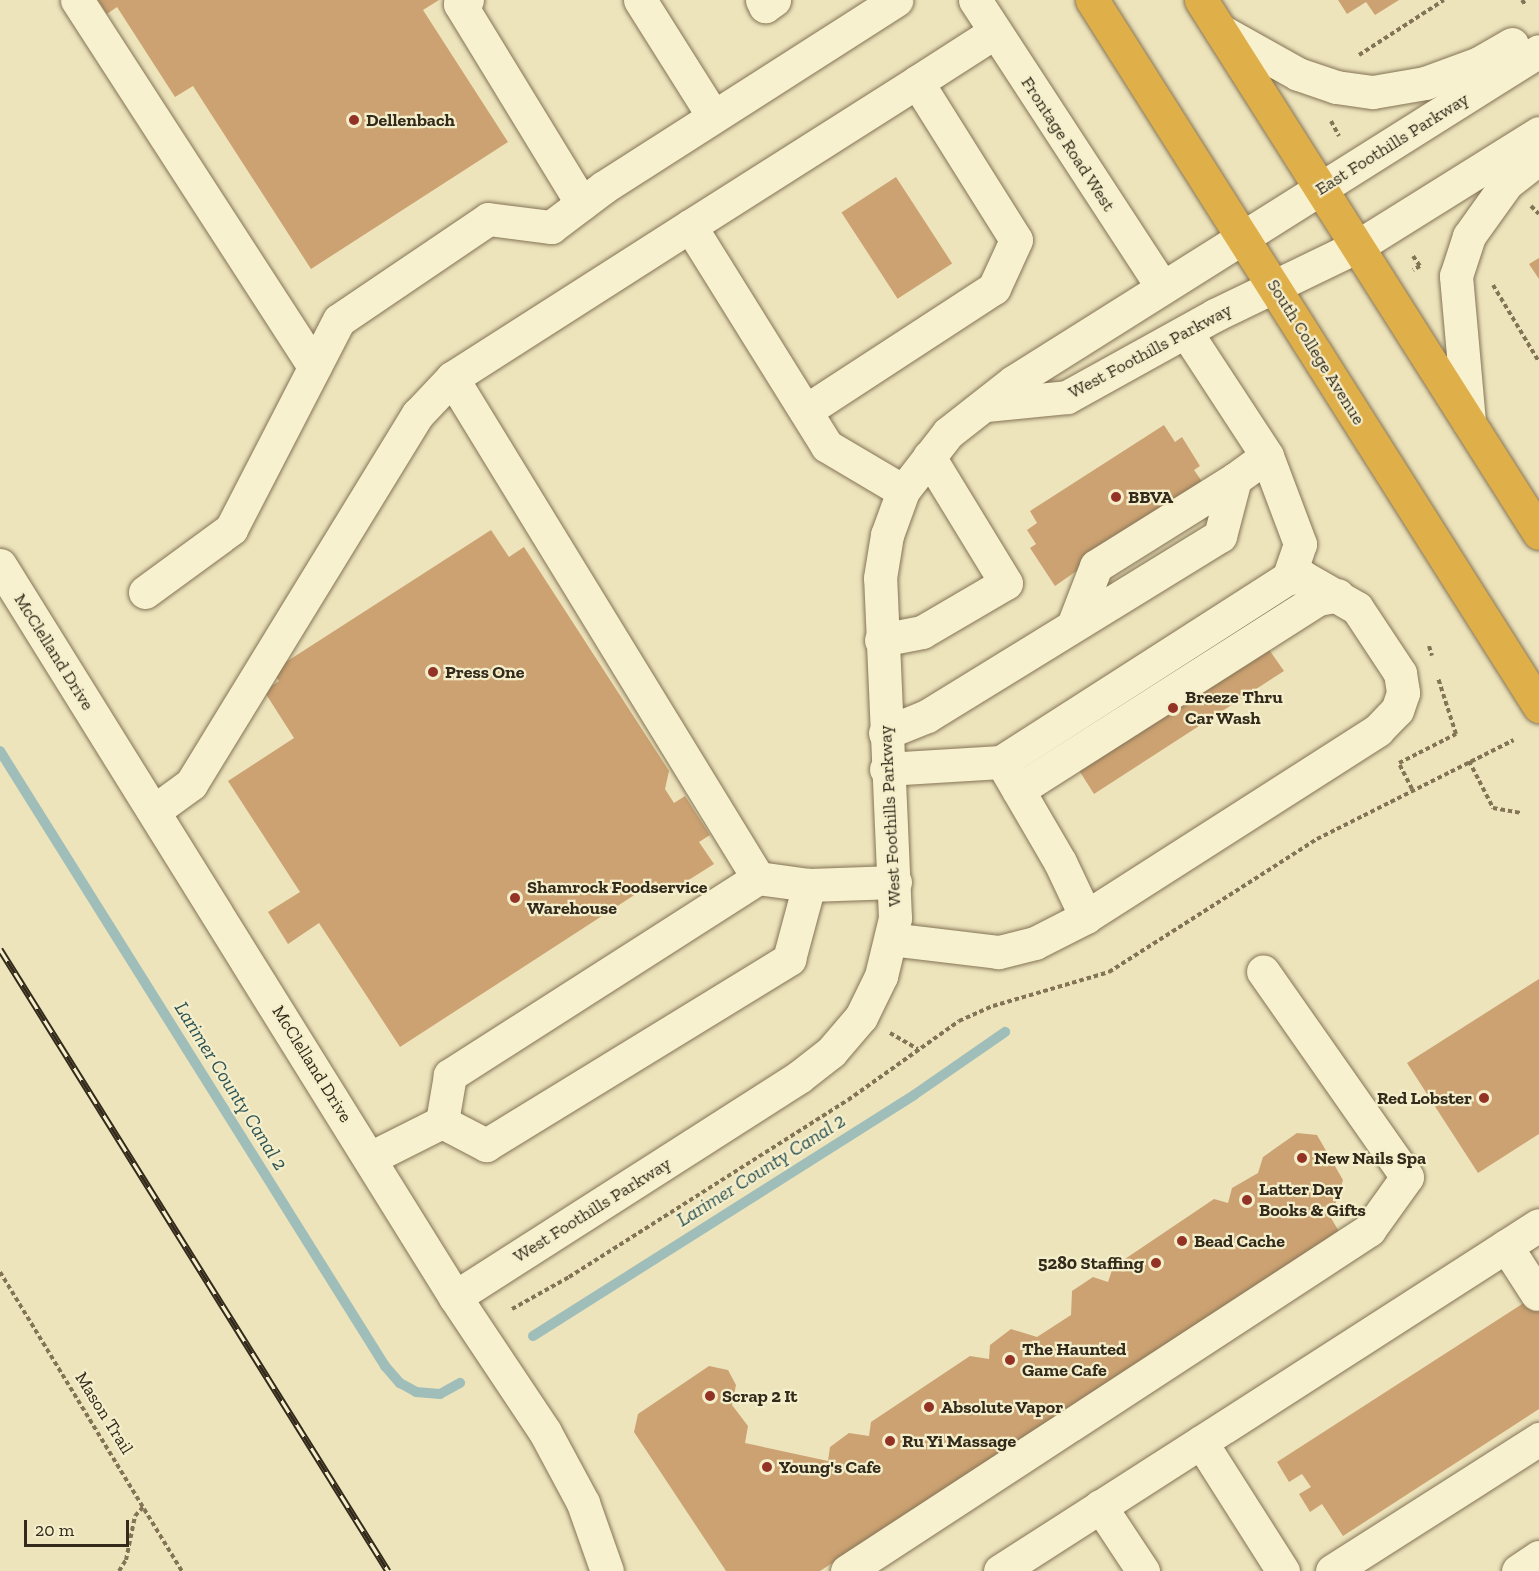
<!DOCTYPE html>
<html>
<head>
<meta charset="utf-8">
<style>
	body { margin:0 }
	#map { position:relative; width:1539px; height:1571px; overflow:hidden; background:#ede4bc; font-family:"Zilla Slab",serif }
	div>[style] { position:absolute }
	.stream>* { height:10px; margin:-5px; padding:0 5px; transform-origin:5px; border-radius:5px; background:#a0beb9 }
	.building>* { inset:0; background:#cca272; transform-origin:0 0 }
	.path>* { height:4px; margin-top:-2px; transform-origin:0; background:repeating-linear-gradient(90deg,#847456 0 4.5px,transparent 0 7.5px) }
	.roads { filter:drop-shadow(0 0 2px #847456) drop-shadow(0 0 2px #847456) }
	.minor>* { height:33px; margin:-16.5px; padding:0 16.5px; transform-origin:16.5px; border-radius:16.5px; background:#f8f1cf }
	.highway>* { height:33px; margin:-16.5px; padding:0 16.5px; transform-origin:16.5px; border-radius:16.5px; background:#dfaf4a }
	.rail>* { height:7px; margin-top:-3.5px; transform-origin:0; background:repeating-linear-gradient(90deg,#f5eecb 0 14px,#332a1b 0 28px); box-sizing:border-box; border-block:2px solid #332a1b }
	.dots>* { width:16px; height:16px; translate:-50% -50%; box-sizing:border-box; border:3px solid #f5eecb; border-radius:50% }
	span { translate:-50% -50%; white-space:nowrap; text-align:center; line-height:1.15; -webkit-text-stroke:4.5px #f5eecb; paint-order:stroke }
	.poi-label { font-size:18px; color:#332a1b; font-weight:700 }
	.left { translate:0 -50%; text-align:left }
	.right { translate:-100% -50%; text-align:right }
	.street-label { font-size:18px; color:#332a1b }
	.water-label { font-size:20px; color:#2a5153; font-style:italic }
	.scale { position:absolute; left:24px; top:1520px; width:105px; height:27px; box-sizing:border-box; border:3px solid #332a1b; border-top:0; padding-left:8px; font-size:18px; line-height:21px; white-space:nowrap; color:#332a1b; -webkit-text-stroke:4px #f5eecb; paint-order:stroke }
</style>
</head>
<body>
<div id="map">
	<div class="stream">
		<div style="left:0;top:751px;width:726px;rotate:57.95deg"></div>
		<div style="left:385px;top:1366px;width:23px;rotate:49deg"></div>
		<div style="left:400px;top:1383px;width:18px;rotate:29deg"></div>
		<div style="left:416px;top:1392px;width:24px;rotate:5deg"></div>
		<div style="left:440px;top:1394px;width:23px;rotate:-29deg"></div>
		<div style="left:533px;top:1336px;width:451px;rotate:-32.3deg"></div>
		<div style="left:914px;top:1095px;width:111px;rotate:-34.7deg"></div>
	</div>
	<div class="building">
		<div style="clip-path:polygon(98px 0,439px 0,423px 10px,508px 142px,311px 269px,193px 86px,175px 97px,117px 7px,107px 14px)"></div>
		<div style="clip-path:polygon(1338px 0,1399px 0,1375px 15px,1366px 2px,1347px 14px)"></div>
		<div style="left:896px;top:177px;width:103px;height:65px;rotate:57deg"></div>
		<div style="clip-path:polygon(1539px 258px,1539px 279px,1529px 264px)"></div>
		<div style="clip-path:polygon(1164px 425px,1175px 442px,1182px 437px,1200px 466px,1194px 470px,1203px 483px,1055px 586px,1030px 548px,1036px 544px,1027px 530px,1037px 523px,1030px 511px)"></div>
		<div style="clip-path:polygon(491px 530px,509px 557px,524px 547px,669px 771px,665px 789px,674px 803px,685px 796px,710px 835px,699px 842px,714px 864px,665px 895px,656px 881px,400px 1047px,319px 923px,288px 944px,268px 912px,300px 892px,228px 781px,294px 738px,264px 691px,279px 681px,272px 671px)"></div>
		<div style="clip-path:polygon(1261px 638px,1284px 671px,1094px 794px,1063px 745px)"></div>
		<div style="clip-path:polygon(1539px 979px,1539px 1134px,1478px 1173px,1407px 1063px)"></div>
		<div style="clip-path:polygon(1297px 1133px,1317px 1135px,1343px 1180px,1331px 1218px,1340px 1233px,820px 1571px,726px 1571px,634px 1432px,638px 1414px,709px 1366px,728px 1370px,736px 1385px,732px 1405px,748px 1426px,745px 1443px,828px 1461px,830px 1447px,849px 1433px,869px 1436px,871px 1422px,970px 1356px,989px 1359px,990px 1345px,1011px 1329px,1037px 1337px,1071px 1315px,1072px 1291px,1093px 1277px,1108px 1282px,1113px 1267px,1214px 1199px,1228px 1203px,1232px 1188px,1258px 1173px,1263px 1157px)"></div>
		<div style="clip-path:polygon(1539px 1293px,1539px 1409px,1343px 1536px,1322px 1504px,1310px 1512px,1299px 1494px,1311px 1487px,1302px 1474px,1289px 1482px,1277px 1462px)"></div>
	</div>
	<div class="path">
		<div style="left:1522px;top:0;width:7px;rotate:56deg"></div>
		<div style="left:1359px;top:55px;width:101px;rotate:-32.9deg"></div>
		<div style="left:1331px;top:121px;width:17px;rotate:62deg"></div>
		<div style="left:1531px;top:206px;width:11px;rotate:45deg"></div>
		<div style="left:1413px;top:256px;width:12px;rotate:55deg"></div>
		<div style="left:1420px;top:266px;width:8px;rotate:150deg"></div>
		<div style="left:1493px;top:285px;width:90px;rotate:59.1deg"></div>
		<div style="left:1429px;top:646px;width:10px;rotate:73deg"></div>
		<div style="left:1469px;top:761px;width:53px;rotate:62.9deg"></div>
		<div style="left:1493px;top:808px;width:28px;rotate:10deg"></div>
		<div style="left:1412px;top:789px;width:29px;rotate:-117deg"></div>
		<div style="left:1399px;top:763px;width:64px;rotate:-27deg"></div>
		<div style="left:1456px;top:734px;width:59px;rotate:-107.8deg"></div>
		<div style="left:890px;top:1033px;width:32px;rotate:30deg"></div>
		<div style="left:0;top:1272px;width:350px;rotate:58.7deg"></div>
		<div style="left:512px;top:1309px;width:65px;rotate:-29.3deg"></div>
		<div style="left:569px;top:1277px;width:330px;rotate:-32.4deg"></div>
		<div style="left:848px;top:1100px;width:136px;rotate:-35.4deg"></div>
		<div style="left:959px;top:1021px;width:37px;rotate:-24deg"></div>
		<div style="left:993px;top:1006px;width:121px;rotate:-16.3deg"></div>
		<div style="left:1109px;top:972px;width:247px;rotate:-32.6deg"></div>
		<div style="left:1317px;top:839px;width:220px;rotate:-26.7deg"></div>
		<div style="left:119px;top:1571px;width:13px;rotate:-58deg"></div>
		<div style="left:126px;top:1560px;width:45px;rotate:-78.4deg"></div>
		<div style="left:135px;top:1516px;width:15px;rotate:-48deg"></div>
	</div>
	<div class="roads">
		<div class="minor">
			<div style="left:77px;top:0;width:437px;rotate:57.1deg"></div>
			<div style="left:467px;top:0;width:8px;rotate:150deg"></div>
			<div style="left:460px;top:4px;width:234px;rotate:58.6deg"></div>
			<div style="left:640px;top:0;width:137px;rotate:57.8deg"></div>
			<div style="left:762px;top:0;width:7px;rotate:63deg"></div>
			<div style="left:765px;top:6px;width:11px;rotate:-34deg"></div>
			<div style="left:975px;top:0;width:343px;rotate:56.9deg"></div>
			<div style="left:1221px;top:31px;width:88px;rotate:29.2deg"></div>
			<div style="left:1298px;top:74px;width:40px;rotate:18.9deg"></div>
			<div style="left:1336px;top:87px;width:37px;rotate:8deg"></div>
			<div style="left:1373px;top:92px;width:53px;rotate:-9.8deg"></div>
			<div style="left:1425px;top:83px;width:58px;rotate:-20.3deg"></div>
			<div style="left:1479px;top:63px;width:38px;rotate:-30deg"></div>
			<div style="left:917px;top:82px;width:93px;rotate:-32.7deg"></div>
			<div style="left:690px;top:226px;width:269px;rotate:-32.4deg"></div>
			<div style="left:917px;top:82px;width:186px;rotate:57.9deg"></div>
			<div style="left:1016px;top:240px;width:53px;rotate:114.6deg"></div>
			<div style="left:994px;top:288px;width:225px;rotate:146.9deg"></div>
			<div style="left:1186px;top:332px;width:148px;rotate:56.8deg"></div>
			<div style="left:1267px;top:456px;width:94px;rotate:69.4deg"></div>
			<div style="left:1300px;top:544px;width:36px;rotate:109deg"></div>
			<div style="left:986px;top:405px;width:81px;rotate:-5.6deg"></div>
			<div style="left:1067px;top:397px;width:169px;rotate:-29deg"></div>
			<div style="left:1215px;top:315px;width:159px;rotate:-25.8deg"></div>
			<div style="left:1358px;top:246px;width:213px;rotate:-32deg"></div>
			<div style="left:1469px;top:422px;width:147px;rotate:-95.1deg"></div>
			<div style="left:1456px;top:276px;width:42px;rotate:-72deg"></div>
			<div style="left:1469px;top:236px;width:65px;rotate:-54.4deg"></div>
			<div style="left:1507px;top:183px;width:41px;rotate:-38deg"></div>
			<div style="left:0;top:565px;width:862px;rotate:58.14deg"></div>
			<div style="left:455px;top:1297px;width:162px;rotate:56.3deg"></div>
			<div style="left:545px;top:1432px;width:81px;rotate:61.8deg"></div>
			<div style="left:583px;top:1503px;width:72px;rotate:70.6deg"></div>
			<div style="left:145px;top:592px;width:107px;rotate:-36.2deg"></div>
			<div style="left:231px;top:529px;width:235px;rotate:-62.7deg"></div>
			<div style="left:339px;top:320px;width:180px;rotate:-34.1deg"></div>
			<div style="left:488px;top:219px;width:64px;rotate:7.2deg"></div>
			<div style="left:551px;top:227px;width:66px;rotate:-37deg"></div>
			<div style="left:604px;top:187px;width:347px;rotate:-32.6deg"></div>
			<div style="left:1074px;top:623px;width:61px;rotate:-68.9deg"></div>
			<div style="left:1096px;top:566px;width:164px;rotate:-32deg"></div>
			<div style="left:881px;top:640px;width:42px;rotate:-11deg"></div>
			<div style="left:922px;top:632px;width:97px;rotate:-30.3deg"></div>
			<div style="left:1006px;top:583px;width:148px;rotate:-121.4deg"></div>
			<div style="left:885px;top:733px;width:45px;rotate:-22deg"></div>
			<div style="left:927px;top:716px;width:344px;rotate:-31.6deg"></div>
			<div style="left:1220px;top:536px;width:59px;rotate:-75.3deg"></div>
			<div style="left:1235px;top:479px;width:39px;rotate:-36deg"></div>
			<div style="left:886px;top:769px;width:115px;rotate:-3.5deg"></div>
			<div style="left:1001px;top:762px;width:341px;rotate:-32.7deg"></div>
			<div style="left:1288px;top:578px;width:15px;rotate:-4deg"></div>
			<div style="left:1303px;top:577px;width:62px;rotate:29.9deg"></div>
			<div style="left:1357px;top:608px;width:78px;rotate:56.5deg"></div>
			<div style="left:1400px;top:673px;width:20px;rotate:81deg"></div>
			<div style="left:1403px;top:693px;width:18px;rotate:109deg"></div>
			<div style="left:1397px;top:710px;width:28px;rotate:134deg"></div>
			<div style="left:1378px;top:730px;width:347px;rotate:147.4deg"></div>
			<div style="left:1086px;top:917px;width:57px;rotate:153deg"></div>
			<div style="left:1035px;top:943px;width:38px;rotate:166deg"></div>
			<div style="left:998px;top:952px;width:108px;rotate:-173.1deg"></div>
			<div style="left:1007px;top:771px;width:105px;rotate:59.8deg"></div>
			<div style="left:1060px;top:862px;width:61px;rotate:64.7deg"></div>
			<div style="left:1018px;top:790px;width:356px;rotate:-32.5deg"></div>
			<div style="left:1318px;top:599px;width:20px;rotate:-11deg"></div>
			<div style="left:154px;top:811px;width:46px;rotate:-36.1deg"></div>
			<div style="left:191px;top:784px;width:434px;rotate:-58.5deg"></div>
			<div style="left:418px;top:414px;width:50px;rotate:-46.6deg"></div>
			<div style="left:758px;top:878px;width:366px;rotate:147.4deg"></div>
			<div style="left:450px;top:1075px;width:48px;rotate:99.7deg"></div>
			<div style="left:442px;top:1122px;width:50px;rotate:27.6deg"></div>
			<div style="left:486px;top:1145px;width:356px;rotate:-31.5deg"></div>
			<div style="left:789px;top:959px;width:77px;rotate:-74.9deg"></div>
			<div style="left:895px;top:882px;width:86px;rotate:178deg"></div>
			<div style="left:809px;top:885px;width:51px;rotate:-172.2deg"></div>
			<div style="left:758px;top:878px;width:586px;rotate:-121.47deg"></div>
			<div style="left:452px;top:378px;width:282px;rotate:-32.6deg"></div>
			<div style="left:690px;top:226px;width:259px;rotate:58.1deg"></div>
			<div style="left:827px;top:446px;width:88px;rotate:30.6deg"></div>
			<div style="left:370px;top:1158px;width:80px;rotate:-26.6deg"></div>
			<div style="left:1506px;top:1246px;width:57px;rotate:57.1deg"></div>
			<div style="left:455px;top:1297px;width:408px;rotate:-32.6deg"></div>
			<div style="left:799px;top:1077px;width:41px;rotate:-38deg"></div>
			<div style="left:831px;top:1052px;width:46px;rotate:-49.4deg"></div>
			<div style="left:861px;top:1017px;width:46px;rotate:-64deg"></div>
			<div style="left:881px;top:976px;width:60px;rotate:-76.4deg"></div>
			<div style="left:895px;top:918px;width:340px;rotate:-92.5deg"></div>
			<div style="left:880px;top:578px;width:44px;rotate:-80.8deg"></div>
			<div style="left:887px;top:535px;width:47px;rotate:-70deg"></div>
			<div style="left:903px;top:491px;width:73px;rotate:-52.2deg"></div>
			<div style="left:948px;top:433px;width:83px;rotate:-38.1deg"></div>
			<div style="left:1013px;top:382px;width:621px;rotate:-32.18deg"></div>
			<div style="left:1201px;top:1442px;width:153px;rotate:57.6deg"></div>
			<div style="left:1100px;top:1506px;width:78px;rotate:56.5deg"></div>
			<div style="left:847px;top:1571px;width:624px;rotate:-33.15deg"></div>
			<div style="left:1369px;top:1230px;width:65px;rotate:-54.4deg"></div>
			<div style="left:1407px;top:1177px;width:251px;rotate:-125deg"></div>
			<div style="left:1000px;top:1571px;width:640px;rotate:-32.7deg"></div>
			<div style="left:1332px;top:1571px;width:246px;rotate:-32.5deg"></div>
			<div style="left:1518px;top:1571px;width:25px;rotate:-34deg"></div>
		</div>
		<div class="highway">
			<div style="left:1092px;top:0;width:836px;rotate:57.66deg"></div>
			<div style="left:1201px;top:0;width:631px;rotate:57.62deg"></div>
		</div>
	</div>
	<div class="rail">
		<div style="left:0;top:949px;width:733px;rotate:58.04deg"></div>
	</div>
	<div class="dots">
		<div style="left:354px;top:120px;background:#933326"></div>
		<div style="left:1116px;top:497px;background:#933326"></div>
		<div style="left:433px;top:672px;background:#933326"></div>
		<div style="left:1173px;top:708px;background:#933326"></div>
		<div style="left:515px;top:898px;background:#933326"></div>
		<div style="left:1484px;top:1098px;background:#933326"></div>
		<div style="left:1302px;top:1158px;background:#933326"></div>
		<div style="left:1247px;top:1200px;background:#933326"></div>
		<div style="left:1182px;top:1241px;background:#933326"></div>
		<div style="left:1156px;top:1263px;background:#933326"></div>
		<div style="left:1010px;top:1360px;background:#933326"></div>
		<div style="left:710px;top:1396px;background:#933326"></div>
		<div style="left:929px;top:1407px;background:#933326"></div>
		<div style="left:890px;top:1441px;background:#933326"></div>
		<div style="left:767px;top:1467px;background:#933326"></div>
	</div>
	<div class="poi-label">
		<span class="left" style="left:366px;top:120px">Dellenbach</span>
		<span class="left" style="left:1128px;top:497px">BBVA</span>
		<span class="left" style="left:445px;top:672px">Press One</span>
		<span class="left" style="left:1185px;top:708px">Breeze Thru<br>Car Wash</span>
		<span class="left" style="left:527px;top:898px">Shamrock Foodservice<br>Warehouse</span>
		<span class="right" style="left:1472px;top:1098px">Red Lobster</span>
		<span class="left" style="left:1314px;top:1158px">New Nails Spa</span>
		<span class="left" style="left:1259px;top:1200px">Latter Day<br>Books &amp; Gifts</span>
		<span class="left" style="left:1194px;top:1241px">Bead Cache</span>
		<span class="right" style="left:1144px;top:1263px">5280 Staffing</span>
		<span class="left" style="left:1022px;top:1360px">The Haunted<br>Game Cafe</span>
		<span class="left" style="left:722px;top:1396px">Scrap 2 It</span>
		<span class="left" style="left:941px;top:1407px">Absolute Vapor</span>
		<span class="left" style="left:902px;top:1441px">Ru Yi Massage</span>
		<span class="left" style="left:779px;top:1467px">Young's Cafe</span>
	</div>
	<div class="street-label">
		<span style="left:1068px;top:144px;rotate:57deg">Frontage Road West</span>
		<span style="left:1392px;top:144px;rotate:-32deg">East Foothills Parkway</span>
		<span style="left:1150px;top:351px;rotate:-28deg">West Foothills Parkway</span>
		<span style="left:1316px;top:352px;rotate:58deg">South College Avenue</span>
		<span style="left:54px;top:652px;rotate:58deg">McClelland Drive</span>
		<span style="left:890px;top:816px;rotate:-93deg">West Foothills Parkway</span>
		<span style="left:312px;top:1064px;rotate:58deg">McClelland Drive</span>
		<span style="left:592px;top:1210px;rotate:-32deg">West Foothills Parkway</span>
		<span style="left:104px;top:1413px;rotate:58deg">Mason Trail</span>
	</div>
	<div class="water-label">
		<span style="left:231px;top:1086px;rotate:58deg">Larimer County Canal 2</span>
		<span style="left:761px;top:1170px;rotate:-32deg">Larimer County Canal 2</span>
	</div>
	<div class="scale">20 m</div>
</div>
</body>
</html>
